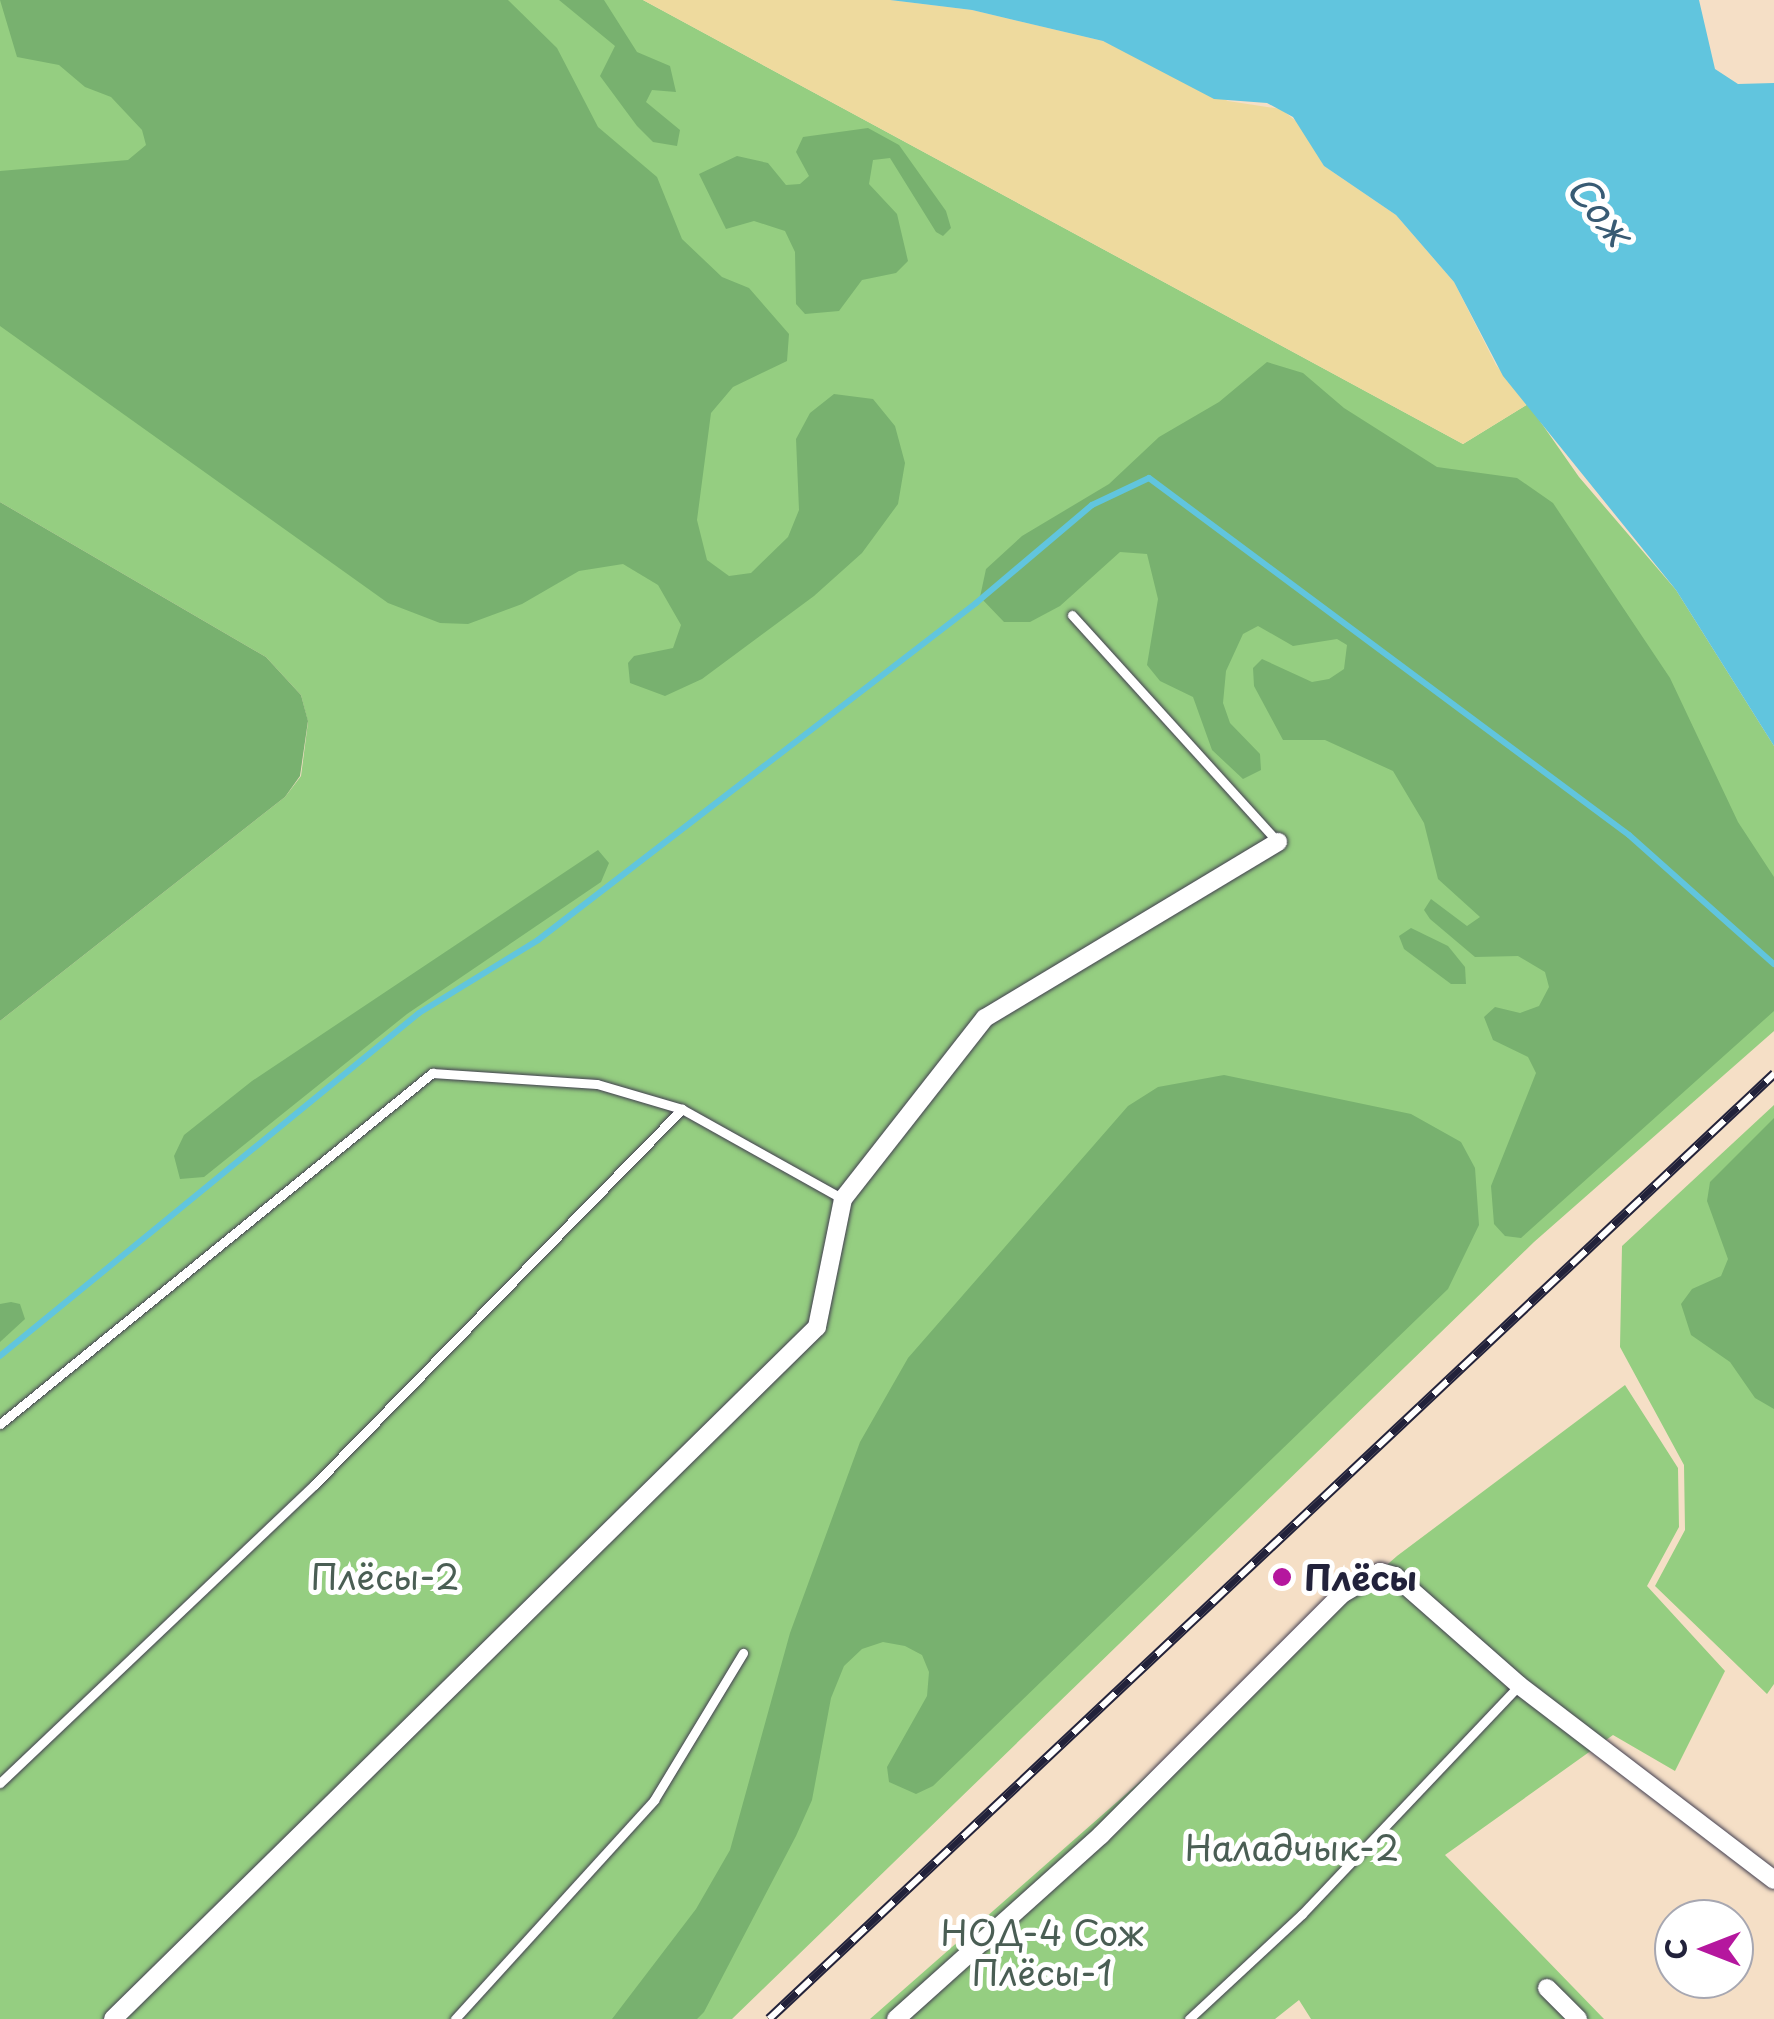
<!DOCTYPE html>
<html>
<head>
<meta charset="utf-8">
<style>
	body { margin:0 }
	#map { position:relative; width:1774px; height:2019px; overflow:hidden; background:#f5dfc6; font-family:"Playpen Sans",sans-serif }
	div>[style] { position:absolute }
	.green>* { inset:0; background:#95ce81 }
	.forest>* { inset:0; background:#78b16f }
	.sand>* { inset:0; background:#eeda9e }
	.water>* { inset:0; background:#61c5de }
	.stream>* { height:6px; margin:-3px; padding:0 3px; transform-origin:3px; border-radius:3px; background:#61c5de }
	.roads { filter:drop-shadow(0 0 2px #423e50) drop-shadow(0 0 2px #423e50) }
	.service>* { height:9px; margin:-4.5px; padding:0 4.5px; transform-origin:4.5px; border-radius:4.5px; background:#fff }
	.minor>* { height:18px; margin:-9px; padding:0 9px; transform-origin:9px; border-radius:9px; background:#fff }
	.rail>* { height:10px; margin-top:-5px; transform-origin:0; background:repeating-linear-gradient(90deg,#fff 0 19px,#22223b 0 38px); box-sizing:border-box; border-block:2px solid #22223b }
	.dots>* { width:28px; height:28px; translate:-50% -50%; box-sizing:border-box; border:5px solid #fff; border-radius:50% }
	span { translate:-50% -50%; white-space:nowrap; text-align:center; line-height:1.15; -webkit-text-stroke:10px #fff; paint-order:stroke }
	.park-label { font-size:35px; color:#4a5e54 }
	.poi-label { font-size:35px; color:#22223b; font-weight:700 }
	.left { translate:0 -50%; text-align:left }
	.water-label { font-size:38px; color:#385b74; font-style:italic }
	.north { position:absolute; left:1654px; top:1899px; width:100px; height:100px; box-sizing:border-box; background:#fff; border:2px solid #a7a7b1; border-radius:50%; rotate:270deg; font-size:28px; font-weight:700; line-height:40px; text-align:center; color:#22223b }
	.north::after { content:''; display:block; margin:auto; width:35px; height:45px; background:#b5179e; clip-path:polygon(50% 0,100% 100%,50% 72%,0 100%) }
</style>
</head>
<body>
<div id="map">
	<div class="green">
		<div style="clip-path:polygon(0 0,643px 0,1463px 444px,1528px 404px,1579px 477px,1676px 590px,1774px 746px,1774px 1031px,1534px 1242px,732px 2019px,0 2019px,0 1021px,285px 797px,301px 776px,308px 722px,301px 695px,266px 657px,0 502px)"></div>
		<div style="clip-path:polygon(1774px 1105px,1774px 1684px,1767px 1694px,1655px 1586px,1685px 1530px,1684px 1465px,1620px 1347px,1622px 1246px)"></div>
		<div style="clip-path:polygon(1625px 1385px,1678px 1468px,1679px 1527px,1647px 1586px,1725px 1671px,1675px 1771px,1613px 1735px,1445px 1855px,1604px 2019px,1311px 2019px,1299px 2000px,1275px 2019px,870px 2019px,1397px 1556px)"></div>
	</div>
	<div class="forest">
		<div style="clip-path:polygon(0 0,508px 0,557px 48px,598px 127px,657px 177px,682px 239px,722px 277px,749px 288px,789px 334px,787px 361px,733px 387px,711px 413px,697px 520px,707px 560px,729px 576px,751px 573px,788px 537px,799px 510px,796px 439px,810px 413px,834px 394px,873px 399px,895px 426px,905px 463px,898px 504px,862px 553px,814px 596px,702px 679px,665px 696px,630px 683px,628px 663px,634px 656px,673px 648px,681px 625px,658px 585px,623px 564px,579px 571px,522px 604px,468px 624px,440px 623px,388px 603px,0 326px,0 171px,128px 160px,146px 145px,142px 130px,111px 97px,85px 87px,59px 65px,17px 57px)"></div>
		<div style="clip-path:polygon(559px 0,604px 0,637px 52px,670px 66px,676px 92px,652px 90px,646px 102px,680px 130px,677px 146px,653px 142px,637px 126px,600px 76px,615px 46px)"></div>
		<div style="clip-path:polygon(868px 128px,899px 145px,946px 211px,951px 228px,943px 236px,936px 232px,890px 158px,873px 160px,869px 184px,897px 214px,908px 261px,896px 273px,862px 280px,839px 311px,805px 314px,796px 304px,795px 252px,785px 231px,754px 221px,726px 229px,699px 174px,737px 156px,768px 163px,786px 185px,800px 184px,809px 176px,796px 152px,803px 137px)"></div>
		<div style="clip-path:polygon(1267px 362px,1303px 373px,1344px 408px,1437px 467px,1517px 478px,1553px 503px,1670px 678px,1738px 822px,1774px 877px,1774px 1011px,1521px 1238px,1505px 1236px,1494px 1224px,1491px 1186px,1536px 1073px,1528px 1057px,1493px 1040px,1484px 1017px,1495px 1007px,1520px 1013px,1539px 1006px,1549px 987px,1545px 972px,1518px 956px,1475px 957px,1430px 919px,1424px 910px,1431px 899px,1467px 926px,1480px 917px,1438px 879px,1424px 823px,1393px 771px,1325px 740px,1283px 740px,1254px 686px,1253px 668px,1262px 659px,1312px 682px,1329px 679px,1344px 669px,1347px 645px,1337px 639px,1293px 646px,1258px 626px,1243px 634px,1226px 671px,1223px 703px,1230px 723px,1260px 754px,1261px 770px,1243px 779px,1212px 750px,1193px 697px,1160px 681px,1147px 665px,1158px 599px,1147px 554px,1120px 552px,1060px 606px,1030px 622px,1004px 622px,980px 597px,986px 569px,1022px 536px,1109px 484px,1159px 437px,1219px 402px)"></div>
		<div style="clip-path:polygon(0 502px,266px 657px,301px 695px,308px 721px,300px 776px,285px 797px,0 1021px)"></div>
		<div style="clip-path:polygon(598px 850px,609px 863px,601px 882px,407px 1014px,204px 1177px,180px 1179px,174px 1156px,184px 1135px,252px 1081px)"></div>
		<div style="clip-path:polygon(1411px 928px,1448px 946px,1465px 967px,1466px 984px,1451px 984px,1404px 949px,1399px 936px)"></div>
		<div style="clip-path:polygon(1224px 1075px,1411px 1114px,1461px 1142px,1475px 1168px,1479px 1225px,1448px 1289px,933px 1786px,916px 1794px,889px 1782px,887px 1767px,927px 1696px,929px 1672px,922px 1655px,905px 1646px,883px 1642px,862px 1649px,844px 1666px,831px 1698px,812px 1800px,796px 1836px,704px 2012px,697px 2019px,612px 2019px,696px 1909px,730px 1850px,790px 1633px,860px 1442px,908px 1358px,1128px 1106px,1158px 1087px)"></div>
		<div style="clip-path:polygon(1774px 1118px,1774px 1409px,1755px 1398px,1730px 1362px,1691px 1335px,1681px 1304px,1692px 1289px,1721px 1276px,1728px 1259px,1707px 1201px,1710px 1182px)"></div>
		<div style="clip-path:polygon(11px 1302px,20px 1304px,25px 1319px,0 1342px,0 1304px)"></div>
	</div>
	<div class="sand">
		<div style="clip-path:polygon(643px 0,890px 0,972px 10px,1103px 41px,1228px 101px,1281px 109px,1302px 126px,1324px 166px,1396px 215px,1454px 282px,1496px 365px,1528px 404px,1463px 444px)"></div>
	</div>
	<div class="water">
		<div style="clip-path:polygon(890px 0,1699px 0,1715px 69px,1738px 84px,1774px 83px,1774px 746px,1676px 590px,1503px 376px,1454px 282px,1396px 215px,1324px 166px,1293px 117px,1267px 103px,1214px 99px,1103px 41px,972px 10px)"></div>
	</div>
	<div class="stream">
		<div style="left:0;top:1356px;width:541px;rotate:-39.3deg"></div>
		<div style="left:419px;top:1013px;width:140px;rotate:-31.5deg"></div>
		<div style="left:538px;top:940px;width:553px;rotate:-37.57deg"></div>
		<div style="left:976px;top:603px;width:152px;rotate:-40.2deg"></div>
		<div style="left:1092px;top:505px;width:63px;rotate:-25.3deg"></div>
		<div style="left:1149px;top:478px;width:598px;rotate:36.64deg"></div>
		<div style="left:1629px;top:835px;width:194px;rotate:41.7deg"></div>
	</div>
	<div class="roads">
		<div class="service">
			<div style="left:1072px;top:615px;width:307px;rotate:47.8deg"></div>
			<div style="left:0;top:1424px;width:557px;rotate:-39.09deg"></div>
			<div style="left:432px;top:1073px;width:165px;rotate:3.8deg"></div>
			<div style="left:597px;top:1084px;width:89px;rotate:16.4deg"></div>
			<div style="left:682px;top:1109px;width:184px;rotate:29.2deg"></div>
			<div style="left:0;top:1783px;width:433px;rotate:-43.5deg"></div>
			<div style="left:314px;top:1485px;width:526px;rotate:-45.62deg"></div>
			<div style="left:455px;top:2019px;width:296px;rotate:-47.7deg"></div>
			<div style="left:654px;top:1800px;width:172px;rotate:-58.8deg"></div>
			<div style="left:1189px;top:2019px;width:154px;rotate:-42.9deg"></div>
			<div style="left:1302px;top:1914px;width:315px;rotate:-46.5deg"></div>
		</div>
		<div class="minor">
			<div style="left:1547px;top:1988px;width:44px;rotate:45deg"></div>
			<div style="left:113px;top:2019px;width:987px;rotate:-44.51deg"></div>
			<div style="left:817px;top:1327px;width:131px;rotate:-78.5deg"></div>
			<div style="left:843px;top:1199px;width:230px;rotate:-51.9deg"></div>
			<div style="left:985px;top:1018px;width:342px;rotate:-31deg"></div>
			<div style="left:896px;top:2019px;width:275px;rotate:-41.9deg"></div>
			<div style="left:1101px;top:1835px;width:341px;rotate:-45deg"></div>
			<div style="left:1342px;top:1594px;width:44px;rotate:-30.1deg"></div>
			<div style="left:1380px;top:1572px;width:16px;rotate:15deg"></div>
			<div style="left:1395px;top:1576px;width:165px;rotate:41.3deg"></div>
			<div style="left:1519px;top:1685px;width:321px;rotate:37.4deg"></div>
		</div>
	</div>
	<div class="rail">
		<div style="left:769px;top:2019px;width:1380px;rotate:-43.24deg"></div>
	</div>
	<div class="dots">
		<div style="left:1282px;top:1577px;background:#b5179e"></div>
	</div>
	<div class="park-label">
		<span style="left:385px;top:1576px">Плёсы-2</span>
		<span style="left:1292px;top:1847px">Наладчык-2</span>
		<span style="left:1042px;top:1952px">НОД-4 Сож<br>Плёсы-1</span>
	</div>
	<div class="poi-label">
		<span class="left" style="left:1304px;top:1577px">Плёсы</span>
	</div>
	<div class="water-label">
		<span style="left:1600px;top:209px;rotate:51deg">Сож</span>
	</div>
	<div class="north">С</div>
</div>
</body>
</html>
